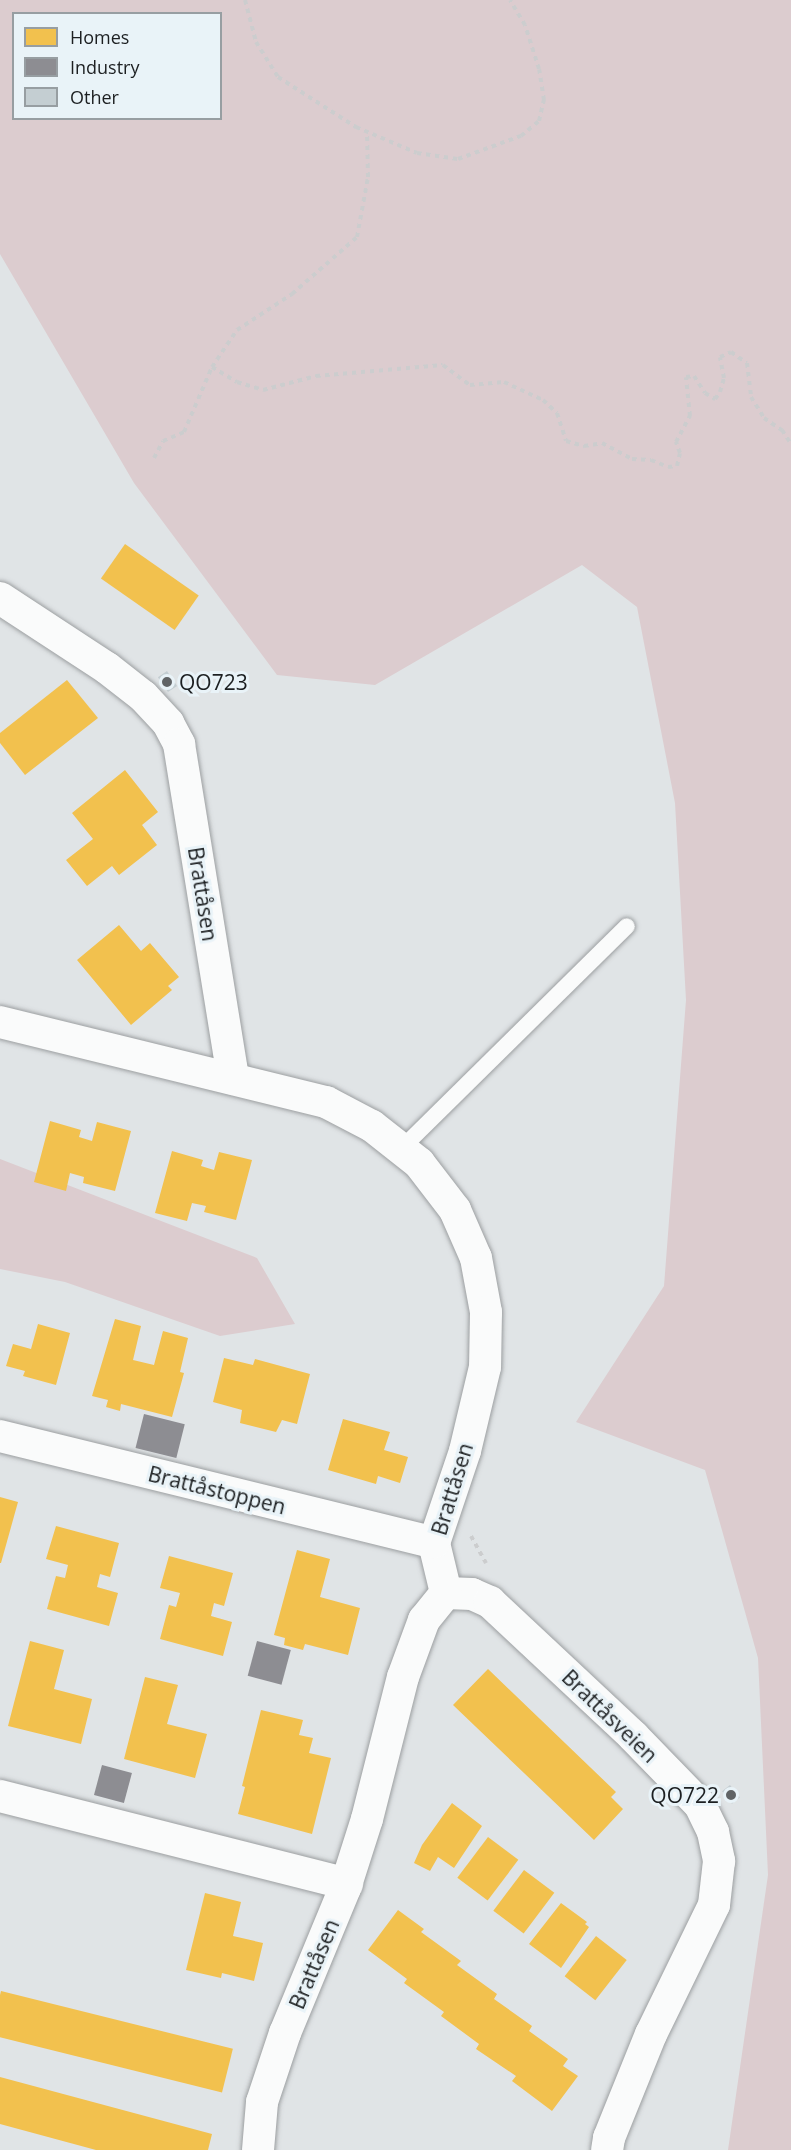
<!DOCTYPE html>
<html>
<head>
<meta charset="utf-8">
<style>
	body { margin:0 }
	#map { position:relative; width:791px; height:2150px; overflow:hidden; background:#e0e4e6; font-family:"Open Sans",sans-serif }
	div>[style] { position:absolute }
	.green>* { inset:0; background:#dccccf }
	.homes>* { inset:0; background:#f2c14e; transform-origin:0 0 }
	.industry>* { inset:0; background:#8d8d92; transform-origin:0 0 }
	.building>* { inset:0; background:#c4ced2; transform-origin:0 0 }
	.path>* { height:4px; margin-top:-2px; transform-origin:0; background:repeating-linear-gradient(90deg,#cccdce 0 4.5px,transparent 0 9px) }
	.roads { filter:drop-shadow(0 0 2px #9c9fa1) drop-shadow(0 0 2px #9c9fa1) }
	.service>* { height:16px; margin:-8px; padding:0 8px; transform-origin:8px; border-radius:8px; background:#fafbfb }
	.minor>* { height:32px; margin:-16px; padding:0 16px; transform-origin:16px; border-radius:16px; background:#fafbfb }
	.dots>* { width:16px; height:16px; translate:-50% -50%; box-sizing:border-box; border:3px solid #e9f3f8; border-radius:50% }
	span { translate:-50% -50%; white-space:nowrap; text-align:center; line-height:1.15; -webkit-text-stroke:6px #e9f3f8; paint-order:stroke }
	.poi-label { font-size:21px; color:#1c1f21 }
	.left { translate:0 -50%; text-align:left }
	.right { translate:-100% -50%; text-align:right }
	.street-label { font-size:21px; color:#1c1f21 }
	.legend { position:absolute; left:12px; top:12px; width:210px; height:108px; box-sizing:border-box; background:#e9f3f8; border:2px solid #979ea2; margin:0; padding:8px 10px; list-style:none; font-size:18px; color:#1c1f21 }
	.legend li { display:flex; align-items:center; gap:12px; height:30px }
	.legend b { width:30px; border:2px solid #979ea2 }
</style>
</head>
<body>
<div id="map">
	<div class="green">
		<div style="clip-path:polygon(evenodd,0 0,791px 0,791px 2150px,728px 2150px,768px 1875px,758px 1658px,705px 1470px,576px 1422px,664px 1286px,686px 1000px,675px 803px,637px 607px,582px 565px,375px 685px,277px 675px,134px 483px,0 254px,0 0,14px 14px,220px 14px,220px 118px,14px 118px,14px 14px)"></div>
		<div style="clip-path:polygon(0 1159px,257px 1258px,295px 1324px,220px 1336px,65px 1282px,0 1269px)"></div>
	</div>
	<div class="homes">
		<div style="left:125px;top:544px;width:90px;height:42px;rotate:35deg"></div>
		<div style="clip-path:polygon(67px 680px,98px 718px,25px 775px,0 743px,0 733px)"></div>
		<div style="clip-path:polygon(125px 770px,158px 812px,142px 825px,157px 845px,119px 875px,112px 866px,87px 886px,66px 860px,93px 839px,72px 813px)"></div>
		<div style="clip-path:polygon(119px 925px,141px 951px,150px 943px,179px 977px,168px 986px,172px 990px,131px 1025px,77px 960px)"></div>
		<div style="clip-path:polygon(50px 1121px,81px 1130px,79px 1137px,92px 1141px,97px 1122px,131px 1131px,115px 1191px,83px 1183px,84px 1177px,70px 1173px,66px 1191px,34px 1182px)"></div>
		<div style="clip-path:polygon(172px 1151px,203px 1160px,201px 1166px,214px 1170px,219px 1152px,252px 1160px,236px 1220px,204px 1212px,206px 1206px,192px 1203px,187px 1221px,155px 1213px)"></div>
		<div style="clip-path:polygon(115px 1319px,141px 1326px,133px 1360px,154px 1365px,163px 1331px,188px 1338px,180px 1372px,184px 1373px,172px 1417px,121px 1404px,120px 1411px,106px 1407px,108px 1400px,92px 1396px)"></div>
		<div style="clip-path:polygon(38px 1324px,70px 1333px,56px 1385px,23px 1376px,25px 1371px,6px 1366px,13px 1344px,31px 1349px)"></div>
		<div style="clip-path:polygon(224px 1358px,253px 1365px,255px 1359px,310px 1374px,297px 1424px,282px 1420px,276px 1432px,240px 1423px,242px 1410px,213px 1402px)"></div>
		<div style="clip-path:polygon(343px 1419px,390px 1432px,384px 1450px,408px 1457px,400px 1483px,378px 1476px,376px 1484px,328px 1470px)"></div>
		<div style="clip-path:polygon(0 1497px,18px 1502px,1px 1563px,0 1563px)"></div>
		<div style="clip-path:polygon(56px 1526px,119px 1543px,110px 1577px,100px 1574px,97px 1587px,118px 1593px,109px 1626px,47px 1609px,56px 1576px,65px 1578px,68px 1565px,46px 1559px)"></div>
		<div style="clip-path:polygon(297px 1550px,330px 1559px,320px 1597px,360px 1608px,348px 1655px,305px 1644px,303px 1650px,284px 1645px,285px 1638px,274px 1635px)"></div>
		<div style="clip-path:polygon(169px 1556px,233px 1573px,224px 1606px,214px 1603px,211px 1616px,232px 1622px,223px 1656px,160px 1639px,169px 1605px,176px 1607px,180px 1593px,160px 1588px)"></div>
		<div style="clip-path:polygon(30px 1641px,64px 1650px,54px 1689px,92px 1699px,81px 1744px,8px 1726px)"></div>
		<div style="clip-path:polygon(488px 1669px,616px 1792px,611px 1797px,623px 1809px,594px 1840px,453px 1705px)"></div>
		<div style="clip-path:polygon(145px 1677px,178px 1685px,167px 1724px,207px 1734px,195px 1778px,124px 1759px)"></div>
		<div style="clip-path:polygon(261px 1710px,303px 1720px,299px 1735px,313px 1738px,309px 1753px,331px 1758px,312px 1834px,238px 1814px,245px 1787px,242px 1786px)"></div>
		<div style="clip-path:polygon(452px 1803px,482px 1826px,454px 1868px,438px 1857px,430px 1871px,414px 1863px,422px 1845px)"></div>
		<div style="left:488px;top:1837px;width:38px;height:51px;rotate:37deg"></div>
		<div style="left:524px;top:1870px;width:38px;height:51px;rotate:37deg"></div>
		<div style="clip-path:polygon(205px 1893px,241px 1902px,233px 1936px,263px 1943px,254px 1981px,222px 1973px,221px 1978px,186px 1970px)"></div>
		<div style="clip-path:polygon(561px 1903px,587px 1922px,585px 1924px,589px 1927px,561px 1968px,529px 1944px)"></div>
		<div style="clip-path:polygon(398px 1910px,424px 1929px,421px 1932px,461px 1961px,457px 1965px,497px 1994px,494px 1999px,532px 2026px,529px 2031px,568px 2059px,563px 2066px,578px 2076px,552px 2111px,512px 2081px,516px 2076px,476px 2049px,479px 2044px,441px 2016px,444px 2012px,404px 1983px,407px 1979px,368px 1950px)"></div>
		<div style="left:596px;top:1936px;width:39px;height:51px;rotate:38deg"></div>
		<div style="left:1px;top:1991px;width:239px;height:45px;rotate:14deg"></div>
		<div style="clip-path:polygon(0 2077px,212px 2134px,208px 2150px,96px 2150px,0 2124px)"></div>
	</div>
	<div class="industry">
		<div style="left:144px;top:1414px;width:42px;height:35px;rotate:14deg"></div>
		<div style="left:257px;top:1641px;width:35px;height:36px;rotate:15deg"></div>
		<div style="left:102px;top:1765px;width:31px;height:31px;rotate:15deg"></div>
	</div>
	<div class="building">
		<div style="left:167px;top:671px;width:18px;height:11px;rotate:56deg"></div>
		<div style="left:730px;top:1785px;width:16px;height:10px;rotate:52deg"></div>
	</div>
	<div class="path">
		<div style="left:245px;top:0;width:43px;rotate:75.3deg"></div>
		<div style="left:256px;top:42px;width:41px;rotate:57.8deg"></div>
		<div style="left:278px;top:77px;width:93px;rotate:32.7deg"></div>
		<div style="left:356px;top:127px;width:66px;rotate:23.1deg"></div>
		<div style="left:417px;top:153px;width:41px;rotate:8.3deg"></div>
		<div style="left:458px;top:159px;width:67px;rotate:-20.1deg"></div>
		<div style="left:521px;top:136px;width:23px;rotate:-40deg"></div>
		<div style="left:539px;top:121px;width:22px;rotate:-77deg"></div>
		<div style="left:544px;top:100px;width:31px;rotate:-99deg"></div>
		<div style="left:539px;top:69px;width:46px;rotate:-107.7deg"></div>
		<div style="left:525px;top:25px;width:29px;rotate:-121deg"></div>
		<div style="left:212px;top:367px;width:29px;rotate:31deg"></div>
		<div style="left:237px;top:382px;width:27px;rotate:17deg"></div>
		<div style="left:263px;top:390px;width:55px;rotate:-14.8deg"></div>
		<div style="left:316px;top:376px;width:127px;rotate:-5deg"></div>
		<div style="left:443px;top:365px;width:34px;rotate:37deg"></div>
		<div style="left:470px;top:385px;width:34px;rotate:-5deg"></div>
		<div style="left:504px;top:382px;width:43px;rotate:24.8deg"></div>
		<div style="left:543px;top:400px;width:19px;rotate:43deg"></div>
		<div style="left:557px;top:413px;width:29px;rotate:72deg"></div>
		<div style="left:566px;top:441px;width:19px;rotate:16deg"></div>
		<div style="left:584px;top:446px;width:18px;rotate:-9deg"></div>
		<div style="left:602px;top:443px;width:34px;rotate:28deg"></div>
		<div style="left:632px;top:459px;width:19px;rotate:3deg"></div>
		<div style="left:651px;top:460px;width:18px;rotate:22deg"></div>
		<div style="left:668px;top:467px;width:9px;rotate:-6deg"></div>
		<div style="left:677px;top:466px;width:13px;rotate:-77deg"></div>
		<div style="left:680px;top:453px;width:12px;rotate:-110deg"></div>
		<div style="left:676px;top:442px;width:30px;rotate:-62deg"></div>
		<div style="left:690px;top:416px;width:39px;rotate:-96deg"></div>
		<div style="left:686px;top:377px;width:8px;rotate:-7deg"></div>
		<div style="left:694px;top:376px;width:20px;rotate:57deg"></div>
		<div style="left:705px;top:393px;width:12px;rotate:31deg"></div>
		<div style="left:715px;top:399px;width:9px;rotate:-54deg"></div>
		<div style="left:720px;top:392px;width:15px;rotate:-74deg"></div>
		<div style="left:724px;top:378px;width:21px;rotate:-101deg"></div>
		<div style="left:720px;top:357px;width:12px;rotate:-24deg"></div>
		<div style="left:731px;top:352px;width:19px;rotate:35deg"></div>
		<div style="left:747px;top:363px;width:34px;rotate:83deg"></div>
		<div style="left:751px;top:397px;width:25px;rotate:58deg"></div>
		<div style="left:764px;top:418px;width:22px;rotate:34deg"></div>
		<div style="left:782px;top:430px;width:17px;rotate:57deg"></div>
		<div style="left:154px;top:458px;width:19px;rotate:-62deg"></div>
		<div style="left:163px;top:441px;width:23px;rotate:-23deg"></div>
		<div style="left:184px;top:432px;width:71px;rotate:-66.7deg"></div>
		<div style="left:212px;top:367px;width:45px;rotate:-56deg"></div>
		<div style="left:237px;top:330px;width:66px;rotate:-33.2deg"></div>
		<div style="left:292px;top:294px;width:86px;rotate:-41.2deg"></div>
		<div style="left:357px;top:237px;width:61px;rotate:-79.6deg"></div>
		<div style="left:368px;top:177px;width:45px;rotate:-91.3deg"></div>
		<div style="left:471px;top:1536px;width:31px;rotate:61deg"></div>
	</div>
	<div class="roads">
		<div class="service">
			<div style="left:401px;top:1149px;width:317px;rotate:-44.6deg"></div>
		</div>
		<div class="minor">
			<div style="left:0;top:598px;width:128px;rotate:33.2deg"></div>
			<div style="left:107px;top:668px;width:46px;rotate:37.9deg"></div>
			<div style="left:143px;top:696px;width:37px;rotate:47deg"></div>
			<div style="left:168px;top:723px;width:24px;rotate:62deg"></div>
			<div style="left:179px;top:744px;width:339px;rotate:80.8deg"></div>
			<div style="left:0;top:1022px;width:336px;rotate:13.8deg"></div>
			<div style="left:326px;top:1102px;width:52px;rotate:27.6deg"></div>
			<div style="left:372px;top:1126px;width:60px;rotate:38.2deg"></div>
			<div style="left:419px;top:1163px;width:59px;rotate:52.5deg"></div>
			<div style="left:455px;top:1210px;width:52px;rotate:66.4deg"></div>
			<div style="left:476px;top:1258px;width:55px;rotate:79.5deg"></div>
			<div style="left:486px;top:1312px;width:55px;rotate:91deg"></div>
			<div style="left:485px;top:1367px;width:86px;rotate:103.4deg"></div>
			<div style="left:465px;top:1451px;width:97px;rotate:108.6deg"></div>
			<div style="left:434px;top:1543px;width:51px;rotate:76.5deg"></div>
			<div style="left:0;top:1436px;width:447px;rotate:13.8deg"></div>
			<div style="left:446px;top:1593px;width:26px;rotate:2deg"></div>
			<div style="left:472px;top:1594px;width:20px;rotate:24deg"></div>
			<div style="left:490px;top:1602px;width:196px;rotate:43.1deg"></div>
			<div style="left:633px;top:1736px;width:96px;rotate:45.8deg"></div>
			<div style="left:700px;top:1805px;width:30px;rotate:64deg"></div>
			<div style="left:713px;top:1832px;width:30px;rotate:78deg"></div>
			<div style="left:719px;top:1861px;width:44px;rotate:96.5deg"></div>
			<div style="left:714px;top:1905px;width:144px;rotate:116deg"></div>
			<div style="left:651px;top:2034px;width:112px;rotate:112deg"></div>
			<div style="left:609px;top:2138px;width:12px;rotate:99deg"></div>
			<div style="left:0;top:1796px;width:358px;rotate:14.2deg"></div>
			<div style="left:258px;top:2150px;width:48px;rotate:-85.2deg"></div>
			<div style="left:262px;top:2102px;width:73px;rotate:-71.6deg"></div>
			<div style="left:285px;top:2033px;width:157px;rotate:-67.5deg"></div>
			<div style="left:345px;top:1888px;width:72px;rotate:-72.3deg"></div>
			<div style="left:367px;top:1819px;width:146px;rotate:-75.8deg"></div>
			<div style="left:403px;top:1677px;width:61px;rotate:-69.8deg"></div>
			<div style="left:424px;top:1620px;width:35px;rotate:-51deg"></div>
		</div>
	</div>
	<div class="dots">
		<div style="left:167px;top:682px;background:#616466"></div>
		<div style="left:731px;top:1795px;background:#616466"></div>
	</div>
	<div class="poi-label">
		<span class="left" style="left:179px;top:682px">QO723</span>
		<span class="right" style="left:719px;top:1795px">QO722</span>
	</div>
	<div class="street-label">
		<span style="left:203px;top:894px;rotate:81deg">Brattåsen</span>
		<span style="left:452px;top:1489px;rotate:-73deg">Brattåsen</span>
		<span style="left:217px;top:1490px;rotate:14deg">Brattåstoppen</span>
		<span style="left:610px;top:1716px;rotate:44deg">Brattåsveien</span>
		<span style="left:314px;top:1964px;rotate:-67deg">Brattåsen</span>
	</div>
	<ul class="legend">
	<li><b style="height:16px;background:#f2c14e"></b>Homes</li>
	<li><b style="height:16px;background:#8d8d92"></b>Industry</li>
	<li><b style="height:16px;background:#c4ced2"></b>Other</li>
	</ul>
</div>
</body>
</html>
